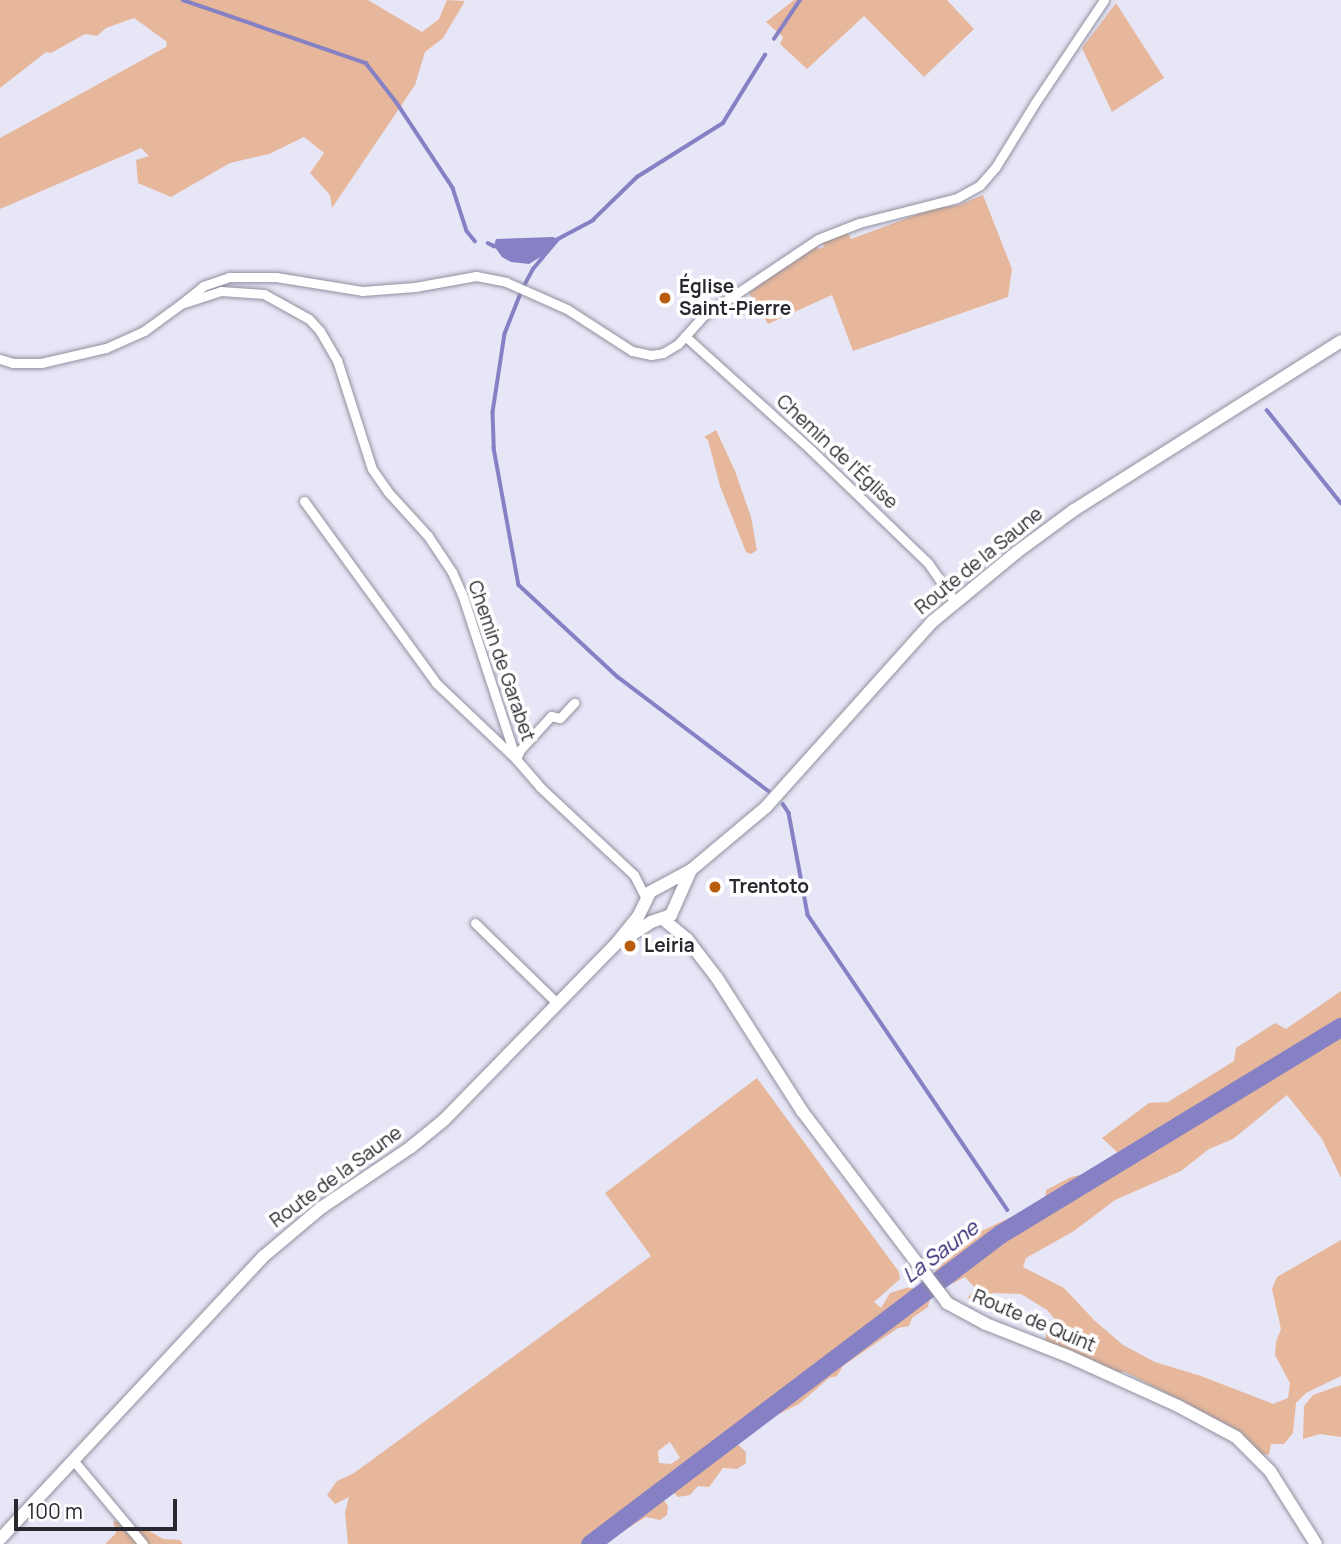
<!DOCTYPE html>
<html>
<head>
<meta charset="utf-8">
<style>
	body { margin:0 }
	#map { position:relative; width:1341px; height:1544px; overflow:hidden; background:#e7e6f7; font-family:Manrope,sans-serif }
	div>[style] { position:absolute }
	.green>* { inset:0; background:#e7b79b }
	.water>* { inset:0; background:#8681c4 }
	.stream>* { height:3.5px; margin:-1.75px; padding:0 1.75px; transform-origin:1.75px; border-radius:1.75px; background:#8681c4 }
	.river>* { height:19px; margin:-9.5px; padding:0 9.5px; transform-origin:9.5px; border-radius:9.5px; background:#8681c4 }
	.roads { filter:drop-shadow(0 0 2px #90909f) drop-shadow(0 0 2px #90909f) }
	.street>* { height:9px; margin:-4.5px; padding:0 4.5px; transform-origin:4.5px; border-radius:4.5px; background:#fff }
	.secondary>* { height:12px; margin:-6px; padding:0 6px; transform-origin:6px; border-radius:6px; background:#fff }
	.dots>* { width:19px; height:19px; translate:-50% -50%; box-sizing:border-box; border:4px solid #fff; border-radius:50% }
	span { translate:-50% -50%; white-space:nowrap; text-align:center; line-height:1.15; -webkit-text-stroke:7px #fff; paint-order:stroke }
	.poi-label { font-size:19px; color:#29282f; font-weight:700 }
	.left { translate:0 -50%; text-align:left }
	.street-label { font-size:19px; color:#29282f }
	.water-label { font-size:21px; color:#342373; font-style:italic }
	.scale { position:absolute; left:14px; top:1499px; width:163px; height:32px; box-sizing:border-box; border:4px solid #29282f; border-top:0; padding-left:9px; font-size:21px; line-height:24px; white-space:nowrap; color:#29282f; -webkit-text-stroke:5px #fff; paint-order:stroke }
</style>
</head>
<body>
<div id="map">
	<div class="green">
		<div style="clip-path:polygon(0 0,368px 0,422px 32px,439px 19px,447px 0,465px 1px,443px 38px,425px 52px,415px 85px,332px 208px,330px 195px,310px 173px,324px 153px,304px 137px,269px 154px,230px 163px,171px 197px,138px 183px,136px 160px,149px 156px,141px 148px,0 209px,0 138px,166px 47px,167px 42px,134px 18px,106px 28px,97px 36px,85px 34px,51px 53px,46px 52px,0 88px)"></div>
		<div style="clip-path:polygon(794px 0,947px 0,974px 29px,924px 77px,864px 16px,807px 69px,780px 44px,783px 37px,766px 22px)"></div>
		<div style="clip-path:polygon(1116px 3px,1164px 78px,1112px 112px,1082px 48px)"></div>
		<div style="clip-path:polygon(983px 195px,1012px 269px,1008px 297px,853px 351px,832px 295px,768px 324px,749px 293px,789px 260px,817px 245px,819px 249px,824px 247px,822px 242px,847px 232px,851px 239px,932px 209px,959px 205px)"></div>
		<div style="clip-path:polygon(716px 430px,735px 471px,751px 517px,757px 550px,751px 554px,746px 552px,720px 486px,708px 440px,704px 437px)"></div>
		<div style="clip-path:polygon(1341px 991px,1341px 1178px,1322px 1139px,1287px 1095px,1233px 1139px,1209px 1149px,1181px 1171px,1115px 1200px,1074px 1231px,1026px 1258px,1023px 1267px,1064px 1288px,1095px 1321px,1123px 1345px,1155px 1362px,1201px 1376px,1273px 1404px,1288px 1398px,1290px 1383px,1275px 1355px,1276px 1342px,1281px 1329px,1272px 1289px,1277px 1277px,1341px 1240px,1341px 1376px,1306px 1393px,1296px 1403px,1293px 1433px,1284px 1444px,1271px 1444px,1269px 1455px,1261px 1454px,1241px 1432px,1125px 1372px,1110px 1373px,1093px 1360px,1045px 1341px,1046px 1335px,1061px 1326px,1047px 1310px,1021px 1294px,993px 1293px,985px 1302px,967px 1298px,976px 1289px,965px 1277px,944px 1288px,935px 1271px,973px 1235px,1045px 1201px,1046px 1190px,1071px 1177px,1095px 1172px,1120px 1155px,1102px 1138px,1149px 1103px,1168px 1102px,1234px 1061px,1236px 1048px,1275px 1023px,1286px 1029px)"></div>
		<div style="clip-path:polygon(evenodd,757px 1078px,899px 1272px,900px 1279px,874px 1302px,881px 1308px,890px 1293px,909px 1287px,931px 1294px,928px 1307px,912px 1318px,909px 1326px,898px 1328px,843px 1366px,837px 1376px,829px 1378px,799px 1404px,759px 1424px,735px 1442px,746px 1452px,746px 1463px,737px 1469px,723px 1468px,709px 1487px,698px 1486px,690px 1495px,678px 1497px,672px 1491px,662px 1498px,668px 1506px,667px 1515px,660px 1520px,646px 1517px,602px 1544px,348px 1544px,345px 1512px,349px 1497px,335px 1504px,327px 1495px,337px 1481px,354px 1473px,651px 1256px,605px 1193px,757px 1078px,670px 1442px,680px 1458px,671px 1464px,659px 1463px,658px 1451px,670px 1442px)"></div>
		<div style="clip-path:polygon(1341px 1385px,1341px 1437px,1320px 1434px,1303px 1439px,1304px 1406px,1313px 1395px)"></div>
		<div style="clip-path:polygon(113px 1521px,126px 1522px,136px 1532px,146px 1529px,163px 1539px,180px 1540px,183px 1544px,105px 1544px,116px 1533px)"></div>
	</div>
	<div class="water">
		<div style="clip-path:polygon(553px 237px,558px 239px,545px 254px,529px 264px,511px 262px,502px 257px,494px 246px,496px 239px)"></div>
	</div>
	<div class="stream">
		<div style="left:183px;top:0;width:194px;rotate:19deg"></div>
		<div style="left:366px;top:63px;width:51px;rotate:52.2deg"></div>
		<div style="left:397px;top:103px;width:102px;rotate:56.6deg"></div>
		<div style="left:453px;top:188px;width:45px;rotate:72deg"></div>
		<div style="left:467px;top:231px;width:13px;rotate:51deg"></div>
		<div style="left:774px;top:39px;width:47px;rotate:-56.3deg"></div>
		<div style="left:488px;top:243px;width:7px;rotate:27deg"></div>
		<div style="left:524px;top:286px;width:19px;rotate:-62deg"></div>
		<div style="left:533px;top:269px;width:39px;rotate:-50deg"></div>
		<div style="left:558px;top:239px;width:40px;rotate:-28deg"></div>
		<div style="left:593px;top:220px;width:62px;rotate:-44.3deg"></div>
		<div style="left:637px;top:177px;width:102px;rotate:-32.1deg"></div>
		<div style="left:723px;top:123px;width:80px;rotate:-58.3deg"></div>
		<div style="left:522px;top:291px;width:46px;rotate:111.6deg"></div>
		<div style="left:505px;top:334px;width:79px;rotate:98.7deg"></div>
		<div style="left:493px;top:412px;width:36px;rotate:88deg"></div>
		<div style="left:494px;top:448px;width:139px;rotate:79.7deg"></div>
		<div style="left:519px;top:585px;width:135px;rotate:42.9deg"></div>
		<div style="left:618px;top:677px;width:189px;rotate:37.1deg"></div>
		<div style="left:1267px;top:410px;width:119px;rotate:51.5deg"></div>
		<div style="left:783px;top:804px;width:11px;rotate:56deg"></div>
		<div style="left:789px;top:813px;width:104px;rotate:79.4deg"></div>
		<div style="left:808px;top:915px;width:356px;rotate:55.9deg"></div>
		<div style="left:1015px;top:1219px;width:5px;rotate:53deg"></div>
	</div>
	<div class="river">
		<div style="left:590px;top:1544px;width:514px;rotate:-37.09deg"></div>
		<div style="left:1000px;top:1234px;width:399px;rotate:-31.3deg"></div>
	</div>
	<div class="roads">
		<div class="street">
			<div style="left:181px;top:304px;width:28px;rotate:-39deg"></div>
			<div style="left:203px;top:286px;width:28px;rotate:-19deg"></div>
			<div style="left:229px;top:277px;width:47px"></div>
			<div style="left:276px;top:277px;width:87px;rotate:9.2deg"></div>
			<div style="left:362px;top:291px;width:53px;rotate:-4.3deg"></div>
			<div style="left:415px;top:287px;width:62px;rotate:-10.2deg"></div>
			<div style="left:476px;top:276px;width:31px;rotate:11deg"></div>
			<div style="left:506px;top:282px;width:67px;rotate:23.9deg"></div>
			<div style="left:567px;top:309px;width:77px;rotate:32.9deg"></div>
			<div style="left:632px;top:351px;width:19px;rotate:12deg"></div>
			<div style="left:651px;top:355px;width:12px;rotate:-9deg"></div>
			<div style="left:663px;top:353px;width:17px;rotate:-31deg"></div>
			<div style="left:678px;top:344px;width:38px;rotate:-48deg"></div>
			<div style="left:703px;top:316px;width:138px;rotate:-33.8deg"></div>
			<div style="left:818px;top:239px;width:44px;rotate:-21.3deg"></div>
			<div style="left:859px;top:223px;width:101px;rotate:-14.3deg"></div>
			<div style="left:957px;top:198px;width:26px;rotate:-29deg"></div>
			<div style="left:980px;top:185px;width:23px;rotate:-49deg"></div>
			<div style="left:995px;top:168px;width:76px;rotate:-58.4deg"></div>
			<div style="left:1035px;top:103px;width:124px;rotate:-56.2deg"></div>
			<div style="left:685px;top:336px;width:170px;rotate:42.1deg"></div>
			<div style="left:811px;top:450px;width:163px;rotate:44deg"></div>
			<div style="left:928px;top:563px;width:47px;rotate:55.3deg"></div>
			<div style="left:0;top:359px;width:14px;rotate:17deg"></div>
			<div style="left:13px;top:363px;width:28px"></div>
			<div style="left:41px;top:363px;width:67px;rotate:-13deg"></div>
			<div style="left:106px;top:348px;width:42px;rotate:-24.1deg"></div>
			<div style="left:144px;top:331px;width:46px;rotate:-36.1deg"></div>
			<div style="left:181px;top:304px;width:42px;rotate:-18deg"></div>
			<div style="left:221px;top:291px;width:43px;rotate:4deg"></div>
			<div style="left:264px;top:294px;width:51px;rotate:29.1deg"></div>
			<div style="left:309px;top:319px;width:16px;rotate:47deg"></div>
			<div style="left:320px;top:331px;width:34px;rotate:60deg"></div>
			<div style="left:337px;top:360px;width:114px;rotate:72.2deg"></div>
			<div style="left:372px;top:469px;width:28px;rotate:55deg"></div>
			<div style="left:388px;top:492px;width:59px;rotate:47.7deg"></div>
			<div style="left:428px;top:536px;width:43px;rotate:56.3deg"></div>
			<div style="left:452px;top:572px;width:24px;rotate:66deg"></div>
			<div style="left:462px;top:594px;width:174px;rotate:71.9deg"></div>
			<div style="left:516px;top:759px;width:37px;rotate:49deg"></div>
			<div style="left:540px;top:787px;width:129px;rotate:43.1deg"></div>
			<div style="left:634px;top:875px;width:27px;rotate:63deg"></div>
			<div style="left:304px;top:501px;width:225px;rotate:54deg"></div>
			<div style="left:436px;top:683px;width:110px;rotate:43.5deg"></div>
			<div style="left:516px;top:759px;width:10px;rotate:-66deg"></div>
			<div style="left:520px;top:750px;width:46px;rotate:-47.6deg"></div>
			<div style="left:551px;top:716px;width:9px;rotate:13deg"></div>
			<div style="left:560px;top:718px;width:21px;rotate:-47deg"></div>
			<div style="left:475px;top:923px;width:115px;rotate:44.3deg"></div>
			<div style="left:73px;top:1460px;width:109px;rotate:50.2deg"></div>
		</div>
		<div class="secondary">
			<div style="left:663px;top:919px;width:31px;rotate:40deg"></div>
			<div style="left:687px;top:939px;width:49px;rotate:52.4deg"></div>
			<div style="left:717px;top:978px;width:158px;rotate:57.4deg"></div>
			<div style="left:802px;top:1111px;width:241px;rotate:52.9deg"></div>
			<div style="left:947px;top:1303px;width:44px;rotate:28.3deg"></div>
			<div style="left:986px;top:1324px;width:90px;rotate:21.4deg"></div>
			<div style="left:1070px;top:1357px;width:119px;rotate:24.4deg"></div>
			<div style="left:1178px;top:1406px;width:66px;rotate:28.1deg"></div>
			<div style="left:1236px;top:1437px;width:48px;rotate:45deg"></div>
			<div style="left:1270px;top:1471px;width:86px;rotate:57.8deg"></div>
			<div style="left:625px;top:939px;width:31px;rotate:-33deg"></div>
			<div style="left:651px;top:922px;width:21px;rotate:-19deg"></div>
			<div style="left:671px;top:915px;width:47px;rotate:-66.2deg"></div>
			<div style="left:0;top:1539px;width:387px;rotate:-47deg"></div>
			<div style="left:264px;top:1256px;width:75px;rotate:-40.1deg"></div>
			<div style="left:321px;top:1208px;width:109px;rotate:-34.1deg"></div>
			<div style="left:411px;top:1147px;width:43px;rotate:-39.3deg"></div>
			<div style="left:444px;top:1120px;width:245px;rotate:-45.7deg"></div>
			<div style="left:615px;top:945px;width:36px;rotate:-51deg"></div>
			<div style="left:638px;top:917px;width:28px;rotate:-64deg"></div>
			<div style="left:650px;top:892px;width:47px;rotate:-28.2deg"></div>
			<div style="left:691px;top:870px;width:98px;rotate:-40deg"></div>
			<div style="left:766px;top:807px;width:249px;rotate:-48.1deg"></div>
			<div style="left:932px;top:622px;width:110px;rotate:-39.5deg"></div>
			<div style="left:1017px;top:552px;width:71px;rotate:-36.4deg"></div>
			<div style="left:1074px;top:510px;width:316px;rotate:-32.3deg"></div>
		</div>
	</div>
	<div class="dots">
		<div style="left:665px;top:298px;background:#ba5c0e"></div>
		<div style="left:715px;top:887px;background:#ba5c0e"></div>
		<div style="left:630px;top:946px;background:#ba5c0e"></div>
	</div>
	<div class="poi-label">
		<span class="left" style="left:679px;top:298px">Église<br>Saint-Pierre</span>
		<span class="left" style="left:729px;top:887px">Trentoto</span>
		<span class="left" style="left:644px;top:946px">Leiria</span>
	</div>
	<div class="street-label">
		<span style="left:837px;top:452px;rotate:43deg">Chemin de l'Église</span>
		<span style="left:979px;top:561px;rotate:-39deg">Route de la Saune</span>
		<span style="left:501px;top:661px;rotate:71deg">Chemin de Garabet</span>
		<span style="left:336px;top:1177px;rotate:-36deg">Route de la Saune</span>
		<span style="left:1034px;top:1321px;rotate:23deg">Route de Quint</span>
	</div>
	<div class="water-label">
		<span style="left:940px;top:1251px;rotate:-37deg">La Saune</span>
	</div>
	<div class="scale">100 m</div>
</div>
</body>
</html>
